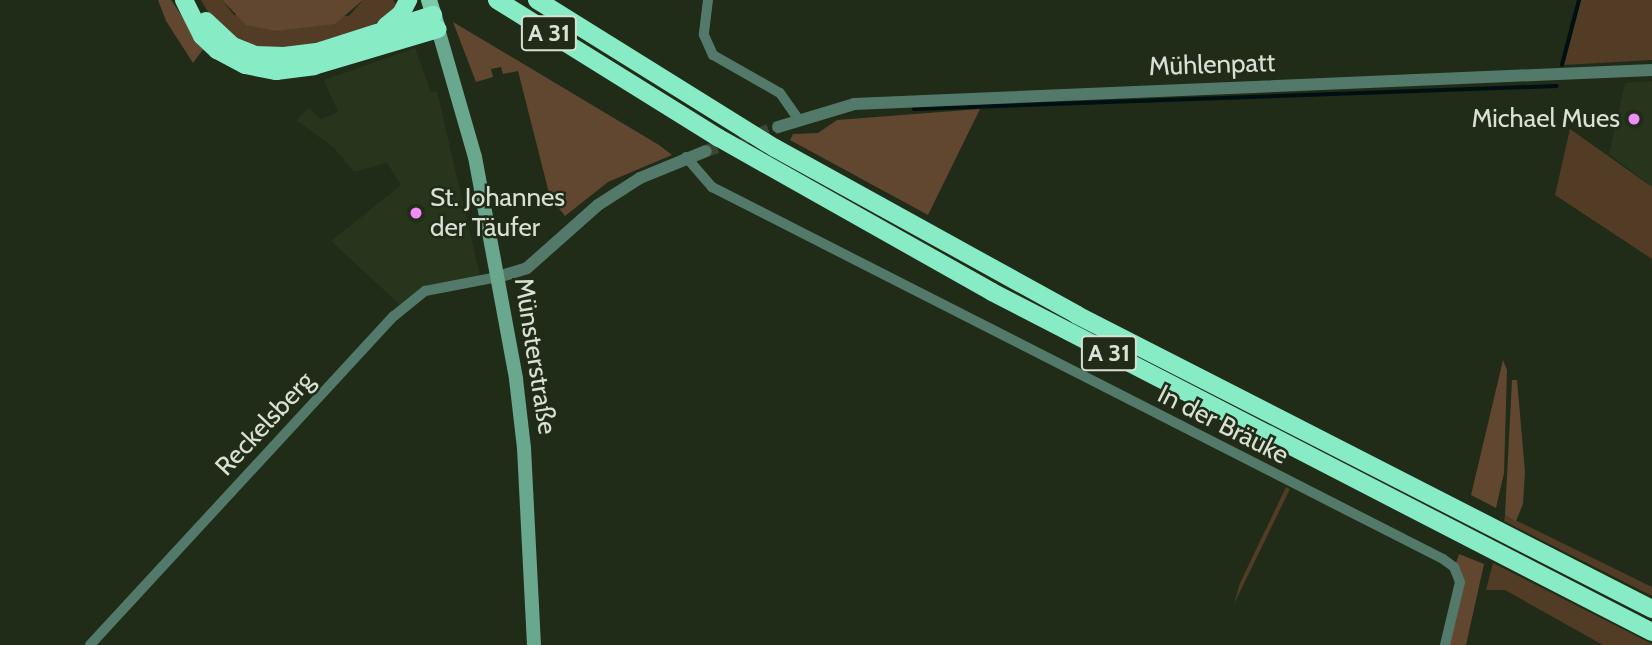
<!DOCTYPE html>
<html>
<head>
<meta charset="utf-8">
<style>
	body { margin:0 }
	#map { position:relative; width:1652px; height:645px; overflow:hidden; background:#202b18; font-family:Cabin,sans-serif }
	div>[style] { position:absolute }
	.built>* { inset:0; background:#27351c }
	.green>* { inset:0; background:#533c25 }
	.forest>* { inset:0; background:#61472f }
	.stream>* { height:3.5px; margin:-1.75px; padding:0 1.75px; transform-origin:1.75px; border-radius:1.75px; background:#001012 }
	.tertiary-tunnel>* { height:12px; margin-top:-6px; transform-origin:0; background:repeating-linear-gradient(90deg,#3c4634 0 12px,transparent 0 18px) }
	.minor>* { height:10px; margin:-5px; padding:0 5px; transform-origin:5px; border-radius:5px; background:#527969 }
	.tertiary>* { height:12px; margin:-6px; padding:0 6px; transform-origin:6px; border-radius:6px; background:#527969 }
	.secondary>* { height:14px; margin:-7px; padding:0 7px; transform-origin:7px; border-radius:7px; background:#69a78e }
	.primary>* { height:16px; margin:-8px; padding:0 8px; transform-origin:8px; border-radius:8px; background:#79cbab }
	.motorway>* { height:18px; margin:-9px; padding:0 9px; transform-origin:9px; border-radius:9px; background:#87ecc5 }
	.dots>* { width:19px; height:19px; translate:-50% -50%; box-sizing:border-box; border:4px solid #202b18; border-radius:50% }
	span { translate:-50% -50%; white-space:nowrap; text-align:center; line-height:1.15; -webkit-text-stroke:5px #202b18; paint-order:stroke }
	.shield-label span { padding:2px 5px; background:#202b18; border:2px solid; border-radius:5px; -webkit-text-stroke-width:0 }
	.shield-label { font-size:24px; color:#d9e0d4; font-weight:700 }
	.street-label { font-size:26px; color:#d9e0d4 }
	.poi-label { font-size:26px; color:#d9e0d4 }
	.right { translate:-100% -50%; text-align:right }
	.left { translate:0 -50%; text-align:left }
</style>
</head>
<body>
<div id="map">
	<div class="built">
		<div style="clip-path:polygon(415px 48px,431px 92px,437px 91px,480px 276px,424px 286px,400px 305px,331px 241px,401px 185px,387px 163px,354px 172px,334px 148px,296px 120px,309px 108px,321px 119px,338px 112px,324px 80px)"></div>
		<div style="clip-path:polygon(1652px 81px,1652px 187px,1609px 154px,1625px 83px)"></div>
	</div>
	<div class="green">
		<div style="clip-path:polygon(201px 0,222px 0,234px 15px,349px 16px,363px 0,393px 0,399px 8px,371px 26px,299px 50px,245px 46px,215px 24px)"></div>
		<div style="clip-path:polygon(1581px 0,1652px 0,1652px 60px,1564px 65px)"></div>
		<div style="clip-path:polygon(1570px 129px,1652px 187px,1652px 259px,1555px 195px)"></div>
		<div style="clip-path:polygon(1286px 487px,1290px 489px,1234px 604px,1240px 583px)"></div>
		<div style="clip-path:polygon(1505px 515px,1652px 587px,1652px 596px,1504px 521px)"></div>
		<div style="clip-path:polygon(1493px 563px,1652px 644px,1652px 645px,1603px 645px,1505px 590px,1486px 590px)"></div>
	</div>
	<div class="forest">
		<div style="clip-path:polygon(158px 0,171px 0,204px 48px,193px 63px,166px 21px)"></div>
		<div style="clip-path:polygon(222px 0,363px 0,335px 24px,276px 31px,246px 25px)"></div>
		<div style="clip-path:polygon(453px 22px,659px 145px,672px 155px,608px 182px,565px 216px,550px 197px,518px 71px,503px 74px,501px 67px,491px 69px,493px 77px,476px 82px)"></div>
		<div style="clip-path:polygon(980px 109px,928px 215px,790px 140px,793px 134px,818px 133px,837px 120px)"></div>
		<div style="clip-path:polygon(1503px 360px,1507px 370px,1504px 473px,1496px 508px,1471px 495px)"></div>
		<div style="clip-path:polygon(1512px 380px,1517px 380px,1525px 472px,1523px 504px,1516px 521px,1505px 515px)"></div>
		<div style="clip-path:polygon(1459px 554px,1484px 564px,1466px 645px,1449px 645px,1461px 591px,1455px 566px)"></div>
	</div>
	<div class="stream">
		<div style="left:1562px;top:65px;width:67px;rotate:-75.3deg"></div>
		<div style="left:914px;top:109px;width:643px;rotate:-2.05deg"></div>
	</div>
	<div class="tertiary-tunnel">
		<div style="left:706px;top:151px;width:76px;rotate:-18.4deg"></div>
	</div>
	<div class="minor">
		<div style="left:708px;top:0;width:35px;rotate:97deg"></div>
		<div style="left:704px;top:35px;width:22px;rotate:66deg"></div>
		<div style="left:713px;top:55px;width:77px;rotate:29.6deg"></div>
		<div style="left:780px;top:93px;width:32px;rotate:55deg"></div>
		<div style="left:686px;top:157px;width:40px;rotate:49deg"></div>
		<div style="left:712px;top:187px;width:820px;rotate:26.97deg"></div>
		<div style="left:1443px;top:559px;width:14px;rotate:36deg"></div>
		<div style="left:1454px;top:567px;width:16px;rotate:68deg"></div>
		<div style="left:1460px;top:582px;width:65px;rotate:103.4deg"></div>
		<div style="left:90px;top:645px;width:448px;rotate:-47.3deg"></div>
		<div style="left:394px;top:316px;width:40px;rotate:-39deg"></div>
		<div style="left:425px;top:291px;width:74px;rotate:-10.9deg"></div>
	</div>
	<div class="tertiary">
		<div style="left:778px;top:127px;width:79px;rotate:-16.8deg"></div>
		<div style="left:854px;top:104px;width:799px;rotate:-2.44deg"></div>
		<div style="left:498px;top:277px;width:30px;rotate:-17deg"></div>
		<div style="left:527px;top:268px;width:95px;rotate:-41.6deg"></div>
		<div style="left:598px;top:205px;width:50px;rotate:-32.7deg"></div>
		<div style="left:640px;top:178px;width:71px;rotate:-22.2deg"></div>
	</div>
	<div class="secondary">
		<div style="left:438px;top:29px;width:133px;rotate:73.9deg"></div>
		<div style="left:475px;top:157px;width:226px;rotate:79.5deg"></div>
		<div style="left:516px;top:379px;width:69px;rotate:83.4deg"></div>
		<div style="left:524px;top:448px;width:197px;rotate:87.1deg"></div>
	</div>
	<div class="primary">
		<div style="left:429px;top:0;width:28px;rotate:73deg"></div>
	</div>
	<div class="motorway">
		<div style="left:184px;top:0;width:40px;rotate:63.4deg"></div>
		<div style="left:202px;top:36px;width:21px;rotate:43deg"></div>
		<div style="left:217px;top:50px;width:32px;rotate:28deg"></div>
		<div style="left:245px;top:65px;width:32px;rotate:11deg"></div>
		<div style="left:276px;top:71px;width:38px;rotate:-7deg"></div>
		<div style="left:314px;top:66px;width:129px;rotate:-16.6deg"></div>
		<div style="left:497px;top:0;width:261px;rotate:31.9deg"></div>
		<div style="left:719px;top:138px;width:313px;rotate:29.4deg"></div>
		<div style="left:992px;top:292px;width:742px;rotate:27.26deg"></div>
		<div style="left:537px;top:0;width:280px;rotate:31.9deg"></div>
		<div style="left:775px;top:148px;width:345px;rotate:28.9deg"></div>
		<div style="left:1077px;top:315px;width:646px;rotate:27.08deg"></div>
		<div style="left:206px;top:21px;width:37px;rotate:43deg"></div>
		<div style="left:233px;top:46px;width:24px;rotate:22deg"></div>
		<div style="left:255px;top:55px;width:29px;rotate:2deg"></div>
		<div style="left:284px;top:56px;width:33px;rotate:-7deg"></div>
		<div style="left:317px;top:52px;width:122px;rotate:-17.7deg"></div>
		<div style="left:386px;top:26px;width:19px;rotate:-39deg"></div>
		<div style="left:401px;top:14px;width:16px;rotate:-63deg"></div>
	</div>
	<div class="dots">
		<div style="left:1634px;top:119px;background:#ee8cf8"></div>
		<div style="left:416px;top:213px;background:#ee8cf8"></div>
	</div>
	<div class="shield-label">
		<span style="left:549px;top:33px">A 31</span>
		<span style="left:1109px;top:353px">A 31</span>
	</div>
	<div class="street-label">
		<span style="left:1212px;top:65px;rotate:-2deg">Mühlenpatt</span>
		<span style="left:535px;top:356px;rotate:81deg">Münsterstraße</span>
		<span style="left:265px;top:424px;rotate:-47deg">Reckelsberg</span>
		<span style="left:1223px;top:425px;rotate:27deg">In der Bräuke</span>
	</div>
	<div class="poi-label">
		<span class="right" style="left:1620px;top:119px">Michael Mues</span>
		<span class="left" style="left:430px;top:213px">St. Johannes<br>der Täufer</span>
	</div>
</div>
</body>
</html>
